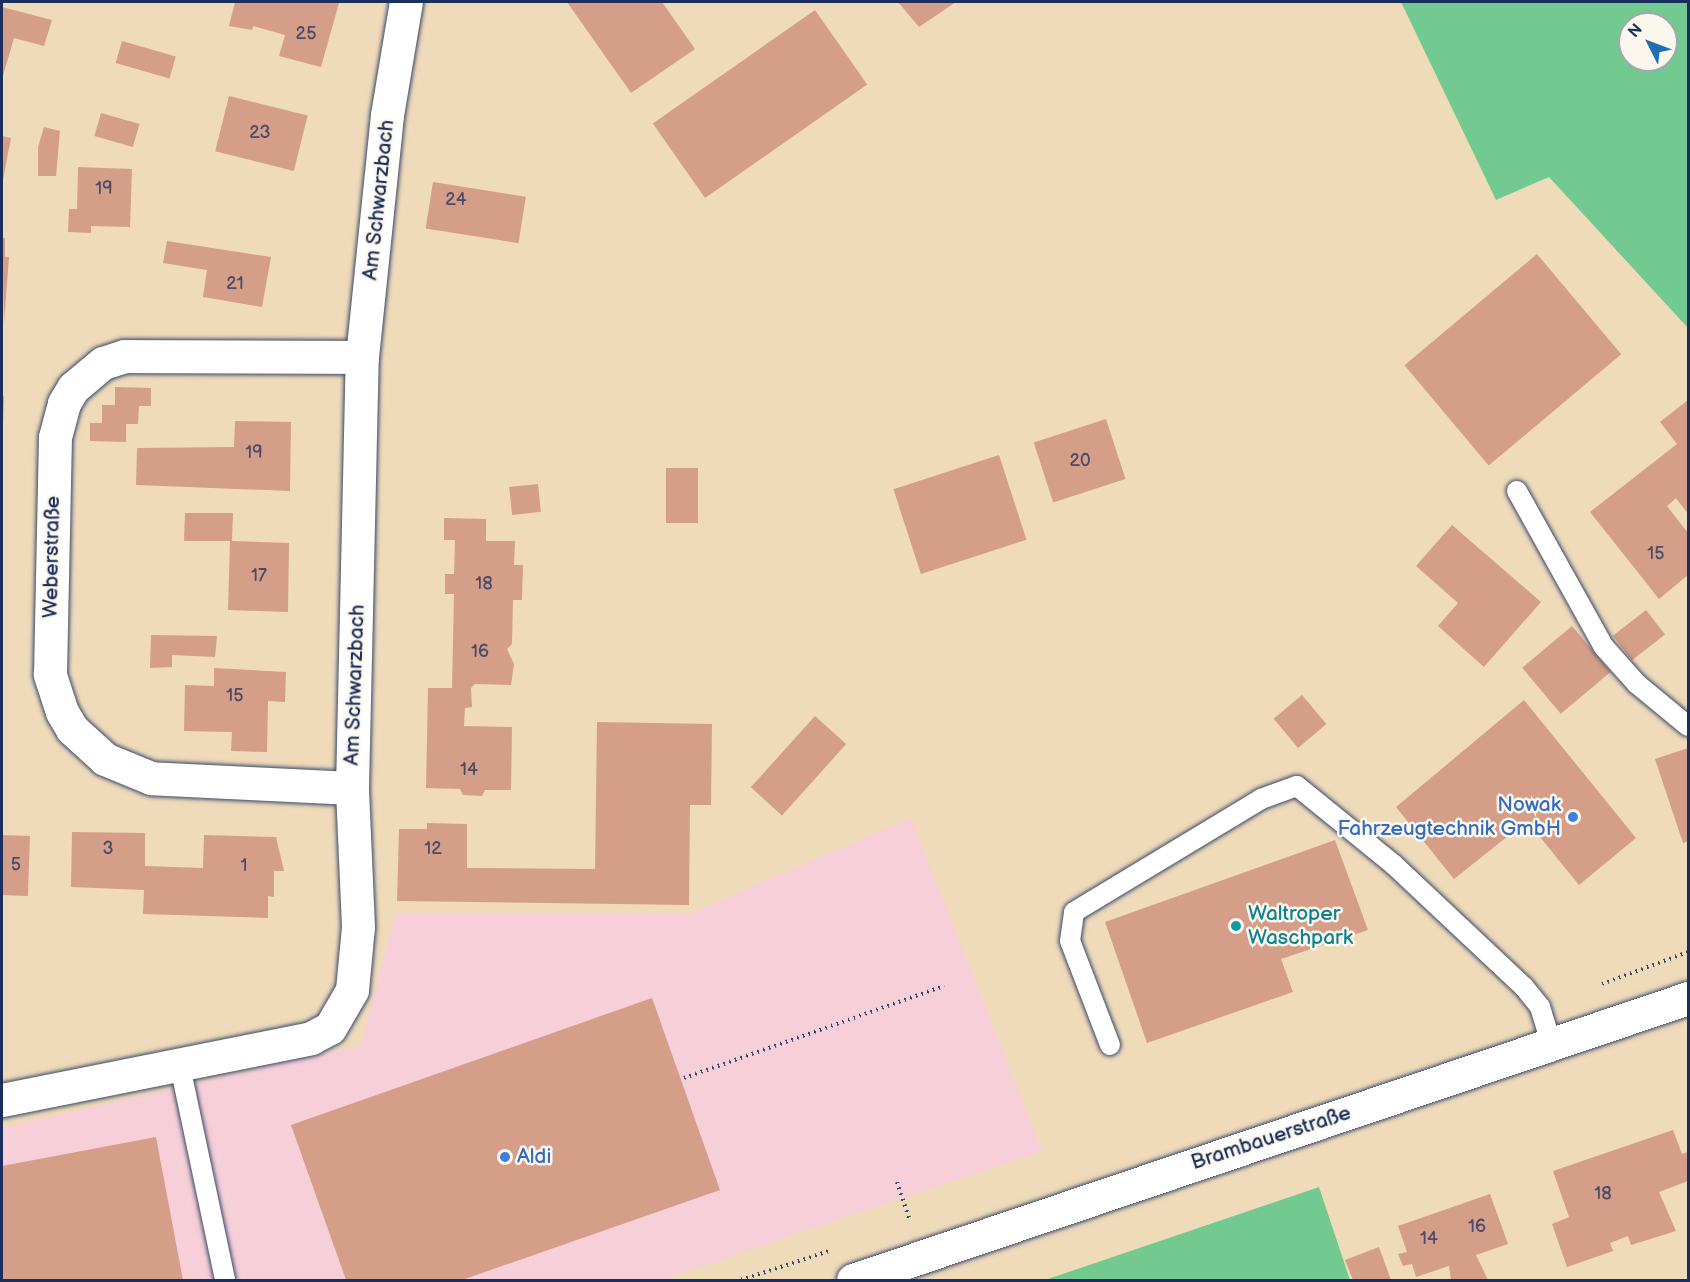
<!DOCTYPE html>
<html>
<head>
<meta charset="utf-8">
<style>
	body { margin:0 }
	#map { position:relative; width:1690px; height:1282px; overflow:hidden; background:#efdbba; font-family:"Balsamiq Sans",sans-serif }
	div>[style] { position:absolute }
	.built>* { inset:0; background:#f6cfd8 }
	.green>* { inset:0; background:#72ca90 }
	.building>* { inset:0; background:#d59e88; transform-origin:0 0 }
	.path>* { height:4px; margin-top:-2px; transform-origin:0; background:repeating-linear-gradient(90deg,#3b496c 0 1.5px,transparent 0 6px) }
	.roads { filter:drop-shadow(0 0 2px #3b496c) drop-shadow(0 0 2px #3b496c) }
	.service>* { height:20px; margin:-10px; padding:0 10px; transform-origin:10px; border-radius:10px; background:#fff }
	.minor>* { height:33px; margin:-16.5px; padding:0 16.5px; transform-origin:16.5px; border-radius:16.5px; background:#fff }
	.secondary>* { height:33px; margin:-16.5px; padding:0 16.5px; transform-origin:16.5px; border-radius:16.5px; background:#fff }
	.dots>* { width:16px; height:16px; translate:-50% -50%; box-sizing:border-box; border:3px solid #fbf7ec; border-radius:50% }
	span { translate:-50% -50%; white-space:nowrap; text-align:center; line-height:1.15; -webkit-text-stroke:5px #fbf7ec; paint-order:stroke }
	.number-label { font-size:18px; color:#4a4b68 }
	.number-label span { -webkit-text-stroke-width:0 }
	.street-label { font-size:21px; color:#1b2f5e }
	.shop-label { font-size:21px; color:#366cbe }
	.right { translate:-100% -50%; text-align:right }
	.left { translate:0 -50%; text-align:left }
	.culture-label { font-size:21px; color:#0d838f }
	.frame { position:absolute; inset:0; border:3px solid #1b2f5e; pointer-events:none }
	.north { position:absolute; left:1618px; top:12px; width:60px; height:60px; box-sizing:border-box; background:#fbf7ec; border:2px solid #a1a7b3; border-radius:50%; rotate:312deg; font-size:16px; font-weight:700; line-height:24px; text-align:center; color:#1b2f5e }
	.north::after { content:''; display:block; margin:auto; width:21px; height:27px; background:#1f6fb2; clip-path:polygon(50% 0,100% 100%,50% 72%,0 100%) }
</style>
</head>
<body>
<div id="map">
	<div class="built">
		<div style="clip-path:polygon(911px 818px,1042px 1151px,661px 1280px,2px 1280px,2px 1128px,361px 1045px,395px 914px,689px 914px)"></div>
	</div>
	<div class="green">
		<div style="clip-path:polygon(evenodd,1401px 2px,1688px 2px,1688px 328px,1549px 177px,1496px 200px,1401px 2px,1630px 24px,1666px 24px,1666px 60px,1630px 60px,1630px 24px)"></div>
		<div style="clip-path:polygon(1319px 1187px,1350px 1280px,1045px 1280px)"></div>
	</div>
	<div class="building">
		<div style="clip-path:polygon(235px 2px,339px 3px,321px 67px,279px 56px,285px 35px,253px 26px,252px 30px,229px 26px)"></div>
		<div style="clip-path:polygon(567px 2px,662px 2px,695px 49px,631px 93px)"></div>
		<div style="clip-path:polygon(898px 2px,956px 2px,919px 27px)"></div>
		<div style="clip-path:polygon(2px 7px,52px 20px,44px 46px,14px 38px,2px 79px)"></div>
		<div style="left:815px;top:10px;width:91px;height:198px;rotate:55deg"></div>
		<div style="left:122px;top:41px;width:56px;height:23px;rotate:16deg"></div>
		<div style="left:229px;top:96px;width:81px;height:57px;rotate:14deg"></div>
		<div style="left:101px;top:113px;width:40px;height:24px;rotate:16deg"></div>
		<div style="clip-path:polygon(44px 127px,60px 131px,56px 176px,38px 176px,38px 147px)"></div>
		<div style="clip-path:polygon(2px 136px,11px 138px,3px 180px,2px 180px)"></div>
		<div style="clip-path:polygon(78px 167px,132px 169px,130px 227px,91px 226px,91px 233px,68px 232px,69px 209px,77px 209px)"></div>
		<div style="left:433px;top:182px;width:94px;height:47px;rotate:9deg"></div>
		<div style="clip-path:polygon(2px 238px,5px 238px,5px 257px,9px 257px,4px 323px)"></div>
		<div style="clip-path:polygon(167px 241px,271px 257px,262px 307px,203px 297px,207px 270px,163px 263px)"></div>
		<div style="left:1537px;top:254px;width:131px;height:173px;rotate:50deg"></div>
		<div style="clip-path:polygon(115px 387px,151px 388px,151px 406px,139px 406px,138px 424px,126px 424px,126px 442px,90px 441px,90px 423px,102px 423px,102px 405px,115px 405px)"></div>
		<div style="clip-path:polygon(2px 396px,4px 396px,3px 425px,2px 425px)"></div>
		<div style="clip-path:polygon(1688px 400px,1688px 514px,1676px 498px,1667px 506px,1688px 533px,1688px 575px,1659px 599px,1590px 512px,1677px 444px,1660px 422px)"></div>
		<div style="left:1106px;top:419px;width:63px;height:76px;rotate:72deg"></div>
		<div style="clip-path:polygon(235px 421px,291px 422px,290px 491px,136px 485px,137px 448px,234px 447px)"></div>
		<div style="left:999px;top:455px;width:89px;height:111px;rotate:72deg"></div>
		<div style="left:666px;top:468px;width:32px;height:55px"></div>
		<div style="left:538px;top:484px;width:28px;height:29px;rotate:84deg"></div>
		<div style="clip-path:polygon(185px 513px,233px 513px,232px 541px,289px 543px,288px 612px,228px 610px,230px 541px,184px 541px)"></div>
		<div style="clip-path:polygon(444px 518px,486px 519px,486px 541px,515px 541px,514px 565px,523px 565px,522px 600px,513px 600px,512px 644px,507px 649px,514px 664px,511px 685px,475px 684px,471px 688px,472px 707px,465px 708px,464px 726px,512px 727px,511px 790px,485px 790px,482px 796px,463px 795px,460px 789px,426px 788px,428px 688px,452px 688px,454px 594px,445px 594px,445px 574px,454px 574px,455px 540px,444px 540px)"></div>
		<div style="clip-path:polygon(1452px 525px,1541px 602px,1484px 667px,1438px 626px,1458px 603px,1416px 566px)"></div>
		<div style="left:1646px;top:610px;width:31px;height:42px;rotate:52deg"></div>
		<div style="left:1572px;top:626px;width:60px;height:65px;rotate:50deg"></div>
		<div style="clip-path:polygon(151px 635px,217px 636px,215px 657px,172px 655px,172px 667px,150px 668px)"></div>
		<div style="clip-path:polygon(214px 668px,286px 672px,285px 702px,268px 701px,267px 752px,231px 751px,232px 732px,184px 731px,185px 685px,214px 686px)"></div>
		<div style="left:1302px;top:695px;width:38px;height:37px;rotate:50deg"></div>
		<div style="clip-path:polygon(1524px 700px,1636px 838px,1579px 885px,1527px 821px,1454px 879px,1396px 807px)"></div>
		<div style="left:815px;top:716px;width:42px;height:96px;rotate:42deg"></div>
		<div style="clip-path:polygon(597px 722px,712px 724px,711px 805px,690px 805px,689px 905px,397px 901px,399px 829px,427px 829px,427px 823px,467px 824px,467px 868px,595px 869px)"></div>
		<div style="clip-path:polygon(1688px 748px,1688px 841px,1683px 843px,1655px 759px)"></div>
		<div style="clip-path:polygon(72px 832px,145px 833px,145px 866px,203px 868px,204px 835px,276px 837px,284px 871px,274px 871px,274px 897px,268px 896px,268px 918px,143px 914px,144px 890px,71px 887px)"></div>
		<div style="left:2px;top:835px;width:28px;height:60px;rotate:2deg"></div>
		<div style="clip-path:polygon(1335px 840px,1368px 930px,1281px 959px,1293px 992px,1147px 1043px,1105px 922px)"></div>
		<div style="clip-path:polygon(652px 998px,720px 1190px,462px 1280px,346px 1280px,291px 1125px)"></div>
		<div style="clip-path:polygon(1673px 1130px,1682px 1154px,1688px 1152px,1688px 1181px,1659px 1192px,1676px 1231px,1631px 1245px,1628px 1236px,1610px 1243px,1613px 1251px,1567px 1267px,1552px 1224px,1569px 1217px,1553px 1171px)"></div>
		<div style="clip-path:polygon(156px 1137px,183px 1280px,2px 1280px,2px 1166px)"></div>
		<div style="clip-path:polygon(1490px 1194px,1508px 1244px,1476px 1255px,1488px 1280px,1451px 1280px,1449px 1266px,1416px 1277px,1412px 1264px,1403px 1266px,1398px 1254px,1407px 1252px,1398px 1226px)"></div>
		<div style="clip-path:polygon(1379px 1247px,1391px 1280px,1353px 1280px,1345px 1260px)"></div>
	</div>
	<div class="path">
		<div style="left:1602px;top:984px;width:92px;rotate:-20.4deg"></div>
		<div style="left:684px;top:1078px;width:276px;rotate:-19.5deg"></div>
		<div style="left:897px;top:1182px;width:41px;rotate:71.6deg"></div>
		<div style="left:741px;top:1280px;width:93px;rotate:-18.2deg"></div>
	</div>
	<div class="roads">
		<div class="service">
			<div style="left:1517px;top:491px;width:179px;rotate:60.9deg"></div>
			<div style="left:1604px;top:647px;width:50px;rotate:48.3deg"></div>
			<div style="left:1637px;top:684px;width:66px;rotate:39.5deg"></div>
			<div style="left:1110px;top:1045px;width:111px;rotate:-111deg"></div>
			<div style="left:1070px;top:941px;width:29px;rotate:-82deg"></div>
			<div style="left:1074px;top:912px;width:218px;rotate:-31.1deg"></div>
			<div style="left:1261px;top:799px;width:38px;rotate:-20deg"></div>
			<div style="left:1297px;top:786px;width:124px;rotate:39.1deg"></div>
			<div style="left:1393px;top:864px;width:180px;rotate:43.2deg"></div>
			<div style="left:1524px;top:987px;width:26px;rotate:51deg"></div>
			<div style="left:1540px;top:1007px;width:41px;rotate:72.9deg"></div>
			<div style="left:180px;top:1066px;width:219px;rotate:78.1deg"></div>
		</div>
		<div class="minor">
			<div style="left:352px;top:788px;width:201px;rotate:-177.2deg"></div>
			<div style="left:151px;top:778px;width:50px;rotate:-157.6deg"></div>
			<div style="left:105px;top:759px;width:45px;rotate:-137.7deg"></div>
			<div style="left:72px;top:729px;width:20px;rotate:-120deg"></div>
			<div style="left:62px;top:712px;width:40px;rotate:-108deg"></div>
			<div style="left:50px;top:674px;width:237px;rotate:-88.8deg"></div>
			<div style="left:55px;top:437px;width:35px;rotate:-75deg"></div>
			<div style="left:64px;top:403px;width:17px;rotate:-59deg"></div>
			<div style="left:73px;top:388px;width:39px;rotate:-40deg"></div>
			<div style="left:103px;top:363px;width:22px;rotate:-18deg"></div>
			<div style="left:124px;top:356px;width:238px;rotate:0.2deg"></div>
			<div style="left:2px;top:1100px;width:315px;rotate:-11.3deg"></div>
			<div style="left:311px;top:1038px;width:21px;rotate:-28deg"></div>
			<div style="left:330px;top:1028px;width:44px;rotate:-59.9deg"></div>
			<div style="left:352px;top:990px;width:63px;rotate:-84.6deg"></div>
			<div style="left:358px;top:927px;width:139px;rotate:-92.5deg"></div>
			<div style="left:352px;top:788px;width:431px;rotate:-88.7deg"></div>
			<div style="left:362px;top:357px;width:243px;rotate:-84.1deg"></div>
			<div style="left:387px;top:115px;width:115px;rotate:-80.5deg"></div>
		</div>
		<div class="secondary">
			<div style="left:853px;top:1280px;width:881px;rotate:-18.66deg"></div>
		</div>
	</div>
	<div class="dots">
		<div style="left:1573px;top:817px;background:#3f7fe0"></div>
		<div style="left:1236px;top:926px;background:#0f9aa8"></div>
		<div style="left:505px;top:1157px;background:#3f7fe0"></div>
	</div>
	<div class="number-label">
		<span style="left:306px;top:34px">25</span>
		<span style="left:260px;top:133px">23</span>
		<span style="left:104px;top:189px">19</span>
		<span style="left:456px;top:200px">24</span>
		<span style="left:235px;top:284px">21</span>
		<span style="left:254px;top:453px">19</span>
		<span style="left:1080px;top:461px">20</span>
		<span style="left:1656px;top:554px">15</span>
		<span style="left:259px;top:576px">17</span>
		<span style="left:484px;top:584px">18</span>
		<span style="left:480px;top:652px">16</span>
		<span style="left:235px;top:696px">15</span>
		<span style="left:469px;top:770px">14</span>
		<span style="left:108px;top:849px">3</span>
		<span style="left:433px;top:849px">12</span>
		<span style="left:16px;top:865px">5</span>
		<span style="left:244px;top:866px">1</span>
		<span style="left:1603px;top:1194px">18</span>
		<span style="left:1477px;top:1227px">16</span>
		<span style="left:1429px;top:1239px">14</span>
	</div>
	<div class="street-label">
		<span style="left:379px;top:200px;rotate:-84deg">Am Schwarzbach</span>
		<span style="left:52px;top:557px;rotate:-89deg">Weberstraße</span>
		<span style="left:355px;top:685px;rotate:-88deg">Am Schwarzbach</span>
		<span style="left:1271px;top:1138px;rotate:-18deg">Brambauerstraße</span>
	</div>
	<div class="shop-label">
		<span class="right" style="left:1561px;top:817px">Nowak<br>Fahrzeugtechnik GmbH</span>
		<span class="left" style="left:517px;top:1157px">Aldi</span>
	</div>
	<div class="culture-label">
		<span class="left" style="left:1248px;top:926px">Waltroper<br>Waschpark</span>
	</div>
	<div class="frame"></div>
	<div class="north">N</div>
</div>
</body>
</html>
